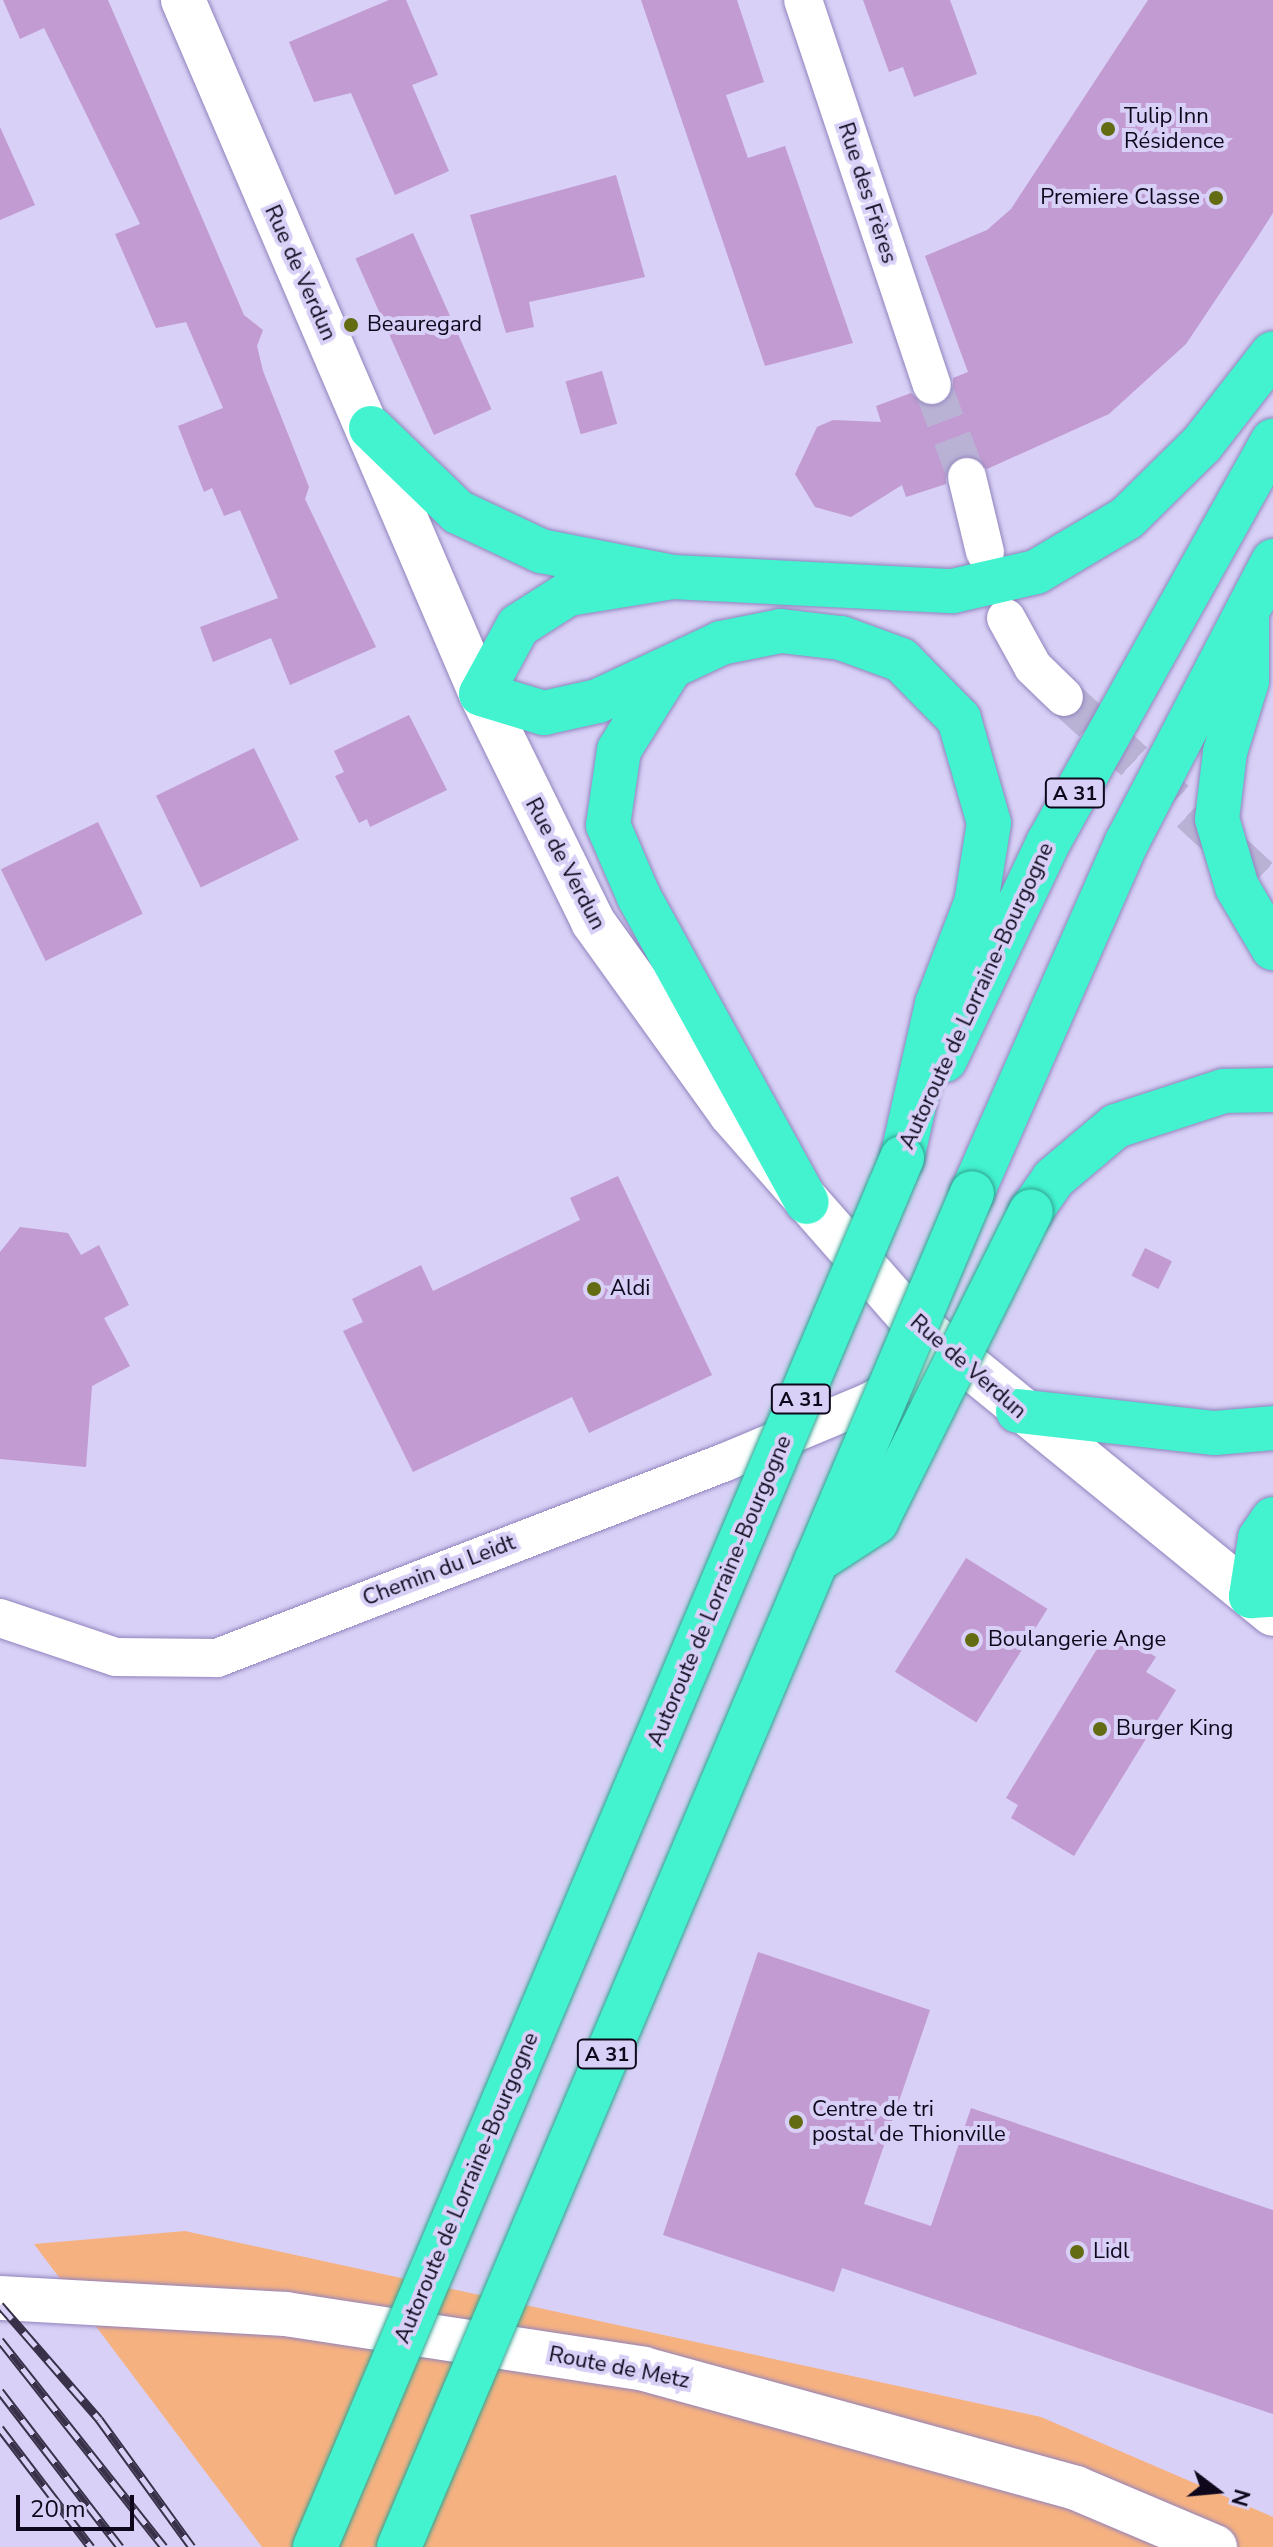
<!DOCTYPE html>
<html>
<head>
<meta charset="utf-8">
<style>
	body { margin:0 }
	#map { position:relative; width:1273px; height:2547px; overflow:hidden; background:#d8d0f6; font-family:"Nunito Sans",sans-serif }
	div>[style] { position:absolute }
	.green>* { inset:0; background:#f6b181 }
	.building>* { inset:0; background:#c19bd1; transform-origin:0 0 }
	.minor-tunnel>* { height:38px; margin-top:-19px; transform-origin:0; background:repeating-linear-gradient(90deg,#bab2d5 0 38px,transparent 0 57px) }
	.roads { filter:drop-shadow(0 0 2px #9183bd) drop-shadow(0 0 2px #9183bd) }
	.minor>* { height:38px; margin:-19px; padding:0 19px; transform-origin:19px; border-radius:19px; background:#fff }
	.secondary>* { height:44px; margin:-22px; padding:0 22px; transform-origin:22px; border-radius:22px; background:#fff }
	.motorway>* { height:44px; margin:-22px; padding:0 22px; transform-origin:22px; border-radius:22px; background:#43f2ce }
	.rail>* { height:9px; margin-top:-4.5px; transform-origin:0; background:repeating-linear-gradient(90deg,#d8d0f6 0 18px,#383149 0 36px); box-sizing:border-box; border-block:2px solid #383149 }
	.bridges { filter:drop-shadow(0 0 2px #31a090) drop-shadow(0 0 2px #31a090) }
	.motorway-bridge>* { height:44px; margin:-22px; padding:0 22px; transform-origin:22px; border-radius:22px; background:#43f2ce }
	.dots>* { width:22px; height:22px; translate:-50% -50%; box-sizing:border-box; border:4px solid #d8d0f6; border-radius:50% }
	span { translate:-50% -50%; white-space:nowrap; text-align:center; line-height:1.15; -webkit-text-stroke:8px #d8d0f6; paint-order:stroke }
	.shield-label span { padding:2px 6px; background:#d8d0f6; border:2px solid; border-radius:6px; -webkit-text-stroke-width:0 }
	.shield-label { font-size:20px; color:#0f081d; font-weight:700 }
	.poi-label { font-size:22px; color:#0f081d }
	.left { translate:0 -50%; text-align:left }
	.right { translate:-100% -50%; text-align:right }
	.street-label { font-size:22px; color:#0f081d }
	.north { position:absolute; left:1177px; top:2451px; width:80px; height:80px; -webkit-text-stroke:6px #d8d0f6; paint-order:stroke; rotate:106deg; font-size:22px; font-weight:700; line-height:32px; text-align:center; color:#0f081d }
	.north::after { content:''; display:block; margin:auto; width:28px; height:36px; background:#0f081d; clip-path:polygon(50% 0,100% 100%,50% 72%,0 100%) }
	.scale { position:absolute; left:16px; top:2495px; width:118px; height:36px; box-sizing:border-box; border:4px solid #0f081d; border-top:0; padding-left:10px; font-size:24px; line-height:28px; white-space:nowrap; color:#0f081d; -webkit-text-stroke:6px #d8d0f6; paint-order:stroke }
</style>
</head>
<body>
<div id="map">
	<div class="green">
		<div style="clip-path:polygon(185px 2231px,1041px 2417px,1273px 2517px,1273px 2547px,262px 2547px,34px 2244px)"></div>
	</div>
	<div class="building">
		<div style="clip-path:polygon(3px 0,108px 0,244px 315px,263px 330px,257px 346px,263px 371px,309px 487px,305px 499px,376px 647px,290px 685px,271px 638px,213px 662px,200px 627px,278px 598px,240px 510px,224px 516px,212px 488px,204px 492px,178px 426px,223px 408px,186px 322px,156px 328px,115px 234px,140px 224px,44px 28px,20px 39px)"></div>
		<div style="clip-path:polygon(389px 0,406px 0,438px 75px,412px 85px,449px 171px,395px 195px,351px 93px,314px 102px,289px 42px)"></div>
		<div style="clip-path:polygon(641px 0,737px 0,764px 82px,726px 95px,748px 158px,785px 146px,853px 343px,765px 366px)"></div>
		<div style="clip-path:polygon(863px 0,950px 0,977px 74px,914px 97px,903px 67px,889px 72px)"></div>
		<div style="clip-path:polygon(1148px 0,1273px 0,1273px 213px,1255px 241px,1186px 344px,1109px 414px,987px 469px,961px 456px,946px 470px,946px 484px,906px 497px,902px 485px,851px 517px,815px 507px,795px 474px,817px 427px,833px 420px,881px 422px,876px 406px,911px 393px,927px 406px,940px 406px,953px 390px,953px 378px,968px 372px,925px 256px,987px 230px,1011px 209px)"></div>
		<div style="clip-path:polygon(0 127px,35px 205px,0 220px)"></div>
		<div style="clip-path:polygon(616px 175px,645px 277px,529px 302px,534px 327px,506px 333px,470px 215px)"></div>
		<div style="left:413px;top:233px;width:193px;height:63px;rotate:66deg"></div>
		<div style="left:602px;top:371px;width:55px;height:38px;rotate:74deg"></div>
		<div style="clip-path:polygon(409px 715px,447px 790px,370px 827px,367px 819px,359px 823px,335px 776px,344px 772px,334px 751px)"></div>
		<div style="left:254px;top:748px;width:102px;height:109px;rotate:64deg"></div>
		<div style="left:98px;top:822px;width:102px;height:108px;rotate:64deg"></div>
		<div style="clip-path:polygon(618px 1176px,712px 1375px,589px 1433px,572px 1397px,413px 1472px,343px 1331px,363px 1322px,352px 1299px,421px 1265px,433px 1291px,580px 1220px,570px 1198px)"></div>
		<div style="clip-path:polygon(20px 1227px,68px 1233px,81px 1255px,99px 1245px,129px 1305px,104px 1318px,130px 1366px,92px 1386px,86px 1467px,0 1459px,0 1252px)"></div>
		<div style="left:1145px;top:1248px;width:30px;height:31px;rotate:26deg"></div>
		<div style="left:966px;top:1558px;width:96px;height:134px;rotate:32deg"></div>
		<div style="clip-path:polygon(1120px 1635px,1156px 1657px,1146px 1672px,1176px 1690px,1074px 1856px,1011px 1818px,1018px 1805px,1006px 1798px,1100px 1644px,1111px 1650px)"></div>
		<div style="clip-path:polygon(758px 1952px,930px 2010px,864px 2204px,931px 2226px,971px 2108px,1273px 2210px,1273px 2414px,842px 2268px,834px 2292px,663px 2235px)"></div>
	</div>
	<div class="minor-tunnel">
		<div style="left:932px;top:385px;width:98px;rotate:69.2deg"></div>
		<div style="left:1064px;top:697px;width:284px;rotate:42.6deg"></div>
	</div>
	<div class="roads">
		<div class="minor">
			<div style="left:803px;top:0;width:406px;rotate:71.5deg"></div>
			<div style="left:967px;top:477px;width:77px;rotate:76.5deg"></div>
			<div style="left:1006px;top:618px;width:56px;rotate:61.1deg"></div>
			<div style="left:1033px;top:667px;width:43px;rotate:44.1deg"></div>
			<div style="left:0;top:1618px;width:122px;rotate:18.6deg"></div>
			<div style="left:116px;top:1657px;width:101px;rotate:0.6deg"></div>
			<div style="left:217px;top:1658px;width:542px;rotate:-21.08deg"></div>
			<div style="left:723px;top:1463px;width:158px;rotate:-22.7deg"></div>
			<div style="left:869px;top:1402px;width:94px;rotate:-28.8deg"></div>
		</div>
		<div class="secondary">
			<div style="left:183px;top:0;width:755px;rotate:66.76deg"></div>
			<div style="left:481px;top:694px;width:254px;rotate:63.8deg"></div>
			<div style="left:593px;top:922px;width:236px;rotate:54.3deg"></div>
			<div style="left:731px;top:1114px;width:271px;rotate:48.7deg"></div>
			<div style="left:910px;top:1318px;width:468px;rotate:39.2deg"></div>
			<div style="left:0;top:2298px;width:286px;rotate:3.2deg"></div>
			<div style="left:286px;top:2314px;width:362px;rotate:8.7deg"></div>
			<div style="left:644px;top:2369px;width:448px;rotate:15.4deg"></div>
			<div style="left:1076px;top:2488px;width:151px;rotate:23deg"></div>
		</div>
		<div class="motorway">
			<div style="left:371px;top:428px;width:121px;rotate:44deg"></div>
			<div style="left:458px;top:512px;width:92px;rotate:25.2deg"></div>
			<div style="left:541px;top:551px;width:135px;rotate:11.1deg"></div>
			<div style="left:673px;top:577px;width:280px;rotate:2.9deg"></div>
			<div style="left:953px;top:591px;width:85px;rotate:-12.9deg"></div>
			<div style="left:1036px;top:572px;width:106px;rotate:-30.7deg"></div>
			<div style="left:1127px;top:518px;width:105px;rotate:-44.6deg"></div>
			<div style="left:1202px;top:444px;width:115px;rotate:-52deg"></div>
			<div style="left:673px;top:577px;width:106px;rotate:170.8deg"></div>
			<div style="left:568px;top:594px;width:59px;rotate:147.4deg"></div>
			<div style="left:518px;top:626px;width:77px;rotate:118.6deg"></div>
			<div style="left:481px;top:694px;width:66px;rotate:16.8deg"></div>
			<div style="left:544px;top:713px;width:55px;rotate:-12.5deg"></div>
			<div style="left:598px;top:701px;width:136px;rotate:-25.2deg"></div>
			<div style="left:721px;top:643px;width:61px;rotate:-11.3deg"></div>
			<div style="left:781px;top:631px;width:60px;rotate:6.7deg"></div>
			<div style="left:841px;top:638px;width:64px;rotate:20.1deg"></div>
			<div style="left:901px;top:660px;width:83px;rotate:45.5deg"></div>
			<div style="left:959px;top:719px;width:108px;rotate:73.9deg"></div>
			<div style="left:989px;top:823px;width:81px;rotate:99.2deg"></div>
			<div style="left:976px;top:903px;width:108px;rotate:111.1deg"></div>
			<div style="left:937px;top:1004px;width:158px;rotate:102.8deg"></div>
			<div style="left:1247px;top:615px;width:66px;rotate:90deg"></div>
			<div style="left:1247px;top:681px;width:74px;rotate:107.2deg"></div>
			<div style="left:1225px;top:752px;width:67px;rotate:96.8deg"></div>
			<div style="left:1217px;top:819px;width:71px;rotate:73.6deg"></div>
			<div style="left:1237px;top:887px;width:71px;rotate:59.5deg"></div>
			<div style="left:669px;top:670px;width:94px;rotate:122deg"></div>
			<div style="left:619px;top:750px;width:76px;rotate:98.3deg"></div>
			<div style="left:608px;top:825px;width:78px;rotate:66.7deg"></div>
			<div style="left:639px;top:897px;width:348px;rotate:61.2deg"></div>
			<div style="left:945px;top:1060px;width:240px;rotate:-64.6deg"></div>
			<div style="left:1048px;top:843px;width:461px;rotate:-60.8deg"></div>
			<div style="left:972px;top:1193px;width:384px;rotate:-66.2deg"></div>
			<div style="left:1127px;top:842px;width:317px;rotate:-62.5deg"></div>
			<div style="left:1031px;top:1211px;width:39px;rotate:-55deg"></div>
			<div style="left:1053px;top:1179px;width:82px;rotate:-40.1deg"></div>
			<div style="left:1116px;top:1126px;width:114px;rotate:-18deg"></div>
			<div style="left:1224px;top:1091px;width:49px;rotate:-1.2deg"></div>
			<div style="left:1018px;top:1411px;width:198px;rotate:6.4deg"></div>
			<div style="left:1215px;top:1433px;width:58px;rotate:-4.9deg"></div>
			<div style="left:1273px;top:1519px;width:23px;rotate:124deg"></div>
			<div style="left:1260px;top:1538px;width:59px;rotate:98.8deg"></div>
			<div style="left:1251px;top:1596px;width:22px;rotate:-3deg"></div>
		</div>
	</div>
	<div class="rail">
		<div style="left:0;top:2305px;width:151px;rotate:49deg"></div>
		<div style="left:99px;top:2419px;width:158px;rotate:54deg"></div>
		<div style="left:0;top:2340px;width:264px;rotate:51.6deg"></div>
		<div style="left:0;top:2391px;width:197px;rotate:52.4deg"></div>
		<div style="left:0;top:2428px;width:150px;rotate:52.6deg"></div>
	</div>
	<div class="bridges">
		<div class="motorway-bridge">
			<div style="left:816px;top:1561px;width:72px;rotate:-33deg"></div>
			<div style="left:876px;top:1522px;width:347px;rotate:-63.5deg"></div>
			<div style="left:315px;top:2547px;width:1508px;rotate:-67.09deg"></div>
			<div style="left:399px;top:2547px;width:1470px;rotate:-67.06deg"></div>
		</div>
	</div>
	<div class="dots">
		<div style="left:1108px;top:129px;background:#636c13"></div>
		<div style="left:1216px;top:198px;background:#636c13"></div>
		<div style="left:351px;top:325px;background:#636c13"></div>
		<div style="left:594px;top:1289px;background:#636c13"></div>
		<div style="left:972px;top:1640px;background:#636c13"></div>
		<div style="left:1100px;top:1729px;background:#636c13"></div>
		<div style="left:796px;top:2122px;background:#636c13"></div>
		<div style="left:1077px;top:2252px;background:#636c13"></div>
	</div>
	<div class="shield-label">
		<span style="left:1075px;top:793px">A 31</span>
		<span style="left:801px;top:1399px">A 31</span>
		<span style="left:607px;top:2054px">A 31</span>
	</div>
	<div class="poi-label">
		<span class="left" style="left:1124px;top:129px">Tulip Inn<br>Résidence</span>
		<span class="right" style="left:1200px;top:198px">Premiere Classe</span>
		<span class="left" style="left:367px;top:325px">Beauregard</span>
		<span class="left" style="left:610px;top:1289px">Aldi</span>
		<span class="left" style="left:988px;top:1640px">Boulangerie Ange</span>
		<span class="left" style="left:1116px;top:1729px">Burger King</span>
		<span class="left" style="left:812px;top:2122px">Centre de tri<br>postal de Thionville</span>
		<span class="left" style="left:1093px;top:2252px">Lidl</span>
	</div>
	<div class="street-label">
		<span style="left:867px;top:193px;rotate:72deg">Rue des Frères</span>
		<span style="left:300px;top:273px;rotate:66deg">Rue de Verdun</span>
		<span style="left:565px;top:864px;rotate:62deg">Rue de Verdun</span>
		<span style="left:977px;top:996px;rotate:-65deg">Autoroute de Lorraine-Bourgogne</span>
		<span style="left:968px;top:1367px;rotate:41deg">Rue de Verdun</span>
		<span style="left:439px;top:1571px;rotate:-21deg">Chemin du Leidt</span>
		<span style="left:720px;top:1591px;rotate:-67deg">Autoroute de Lorraine-Bourgogne</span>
		<span style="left:467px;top:2188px;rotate:-67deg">Autoroute de Lorraine-Bourgogne</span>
		<span style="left:619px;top:2368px;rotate:11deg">Route de Metz</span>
	</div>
	<div class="north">N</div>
	<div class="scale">20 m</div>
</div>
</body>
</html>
